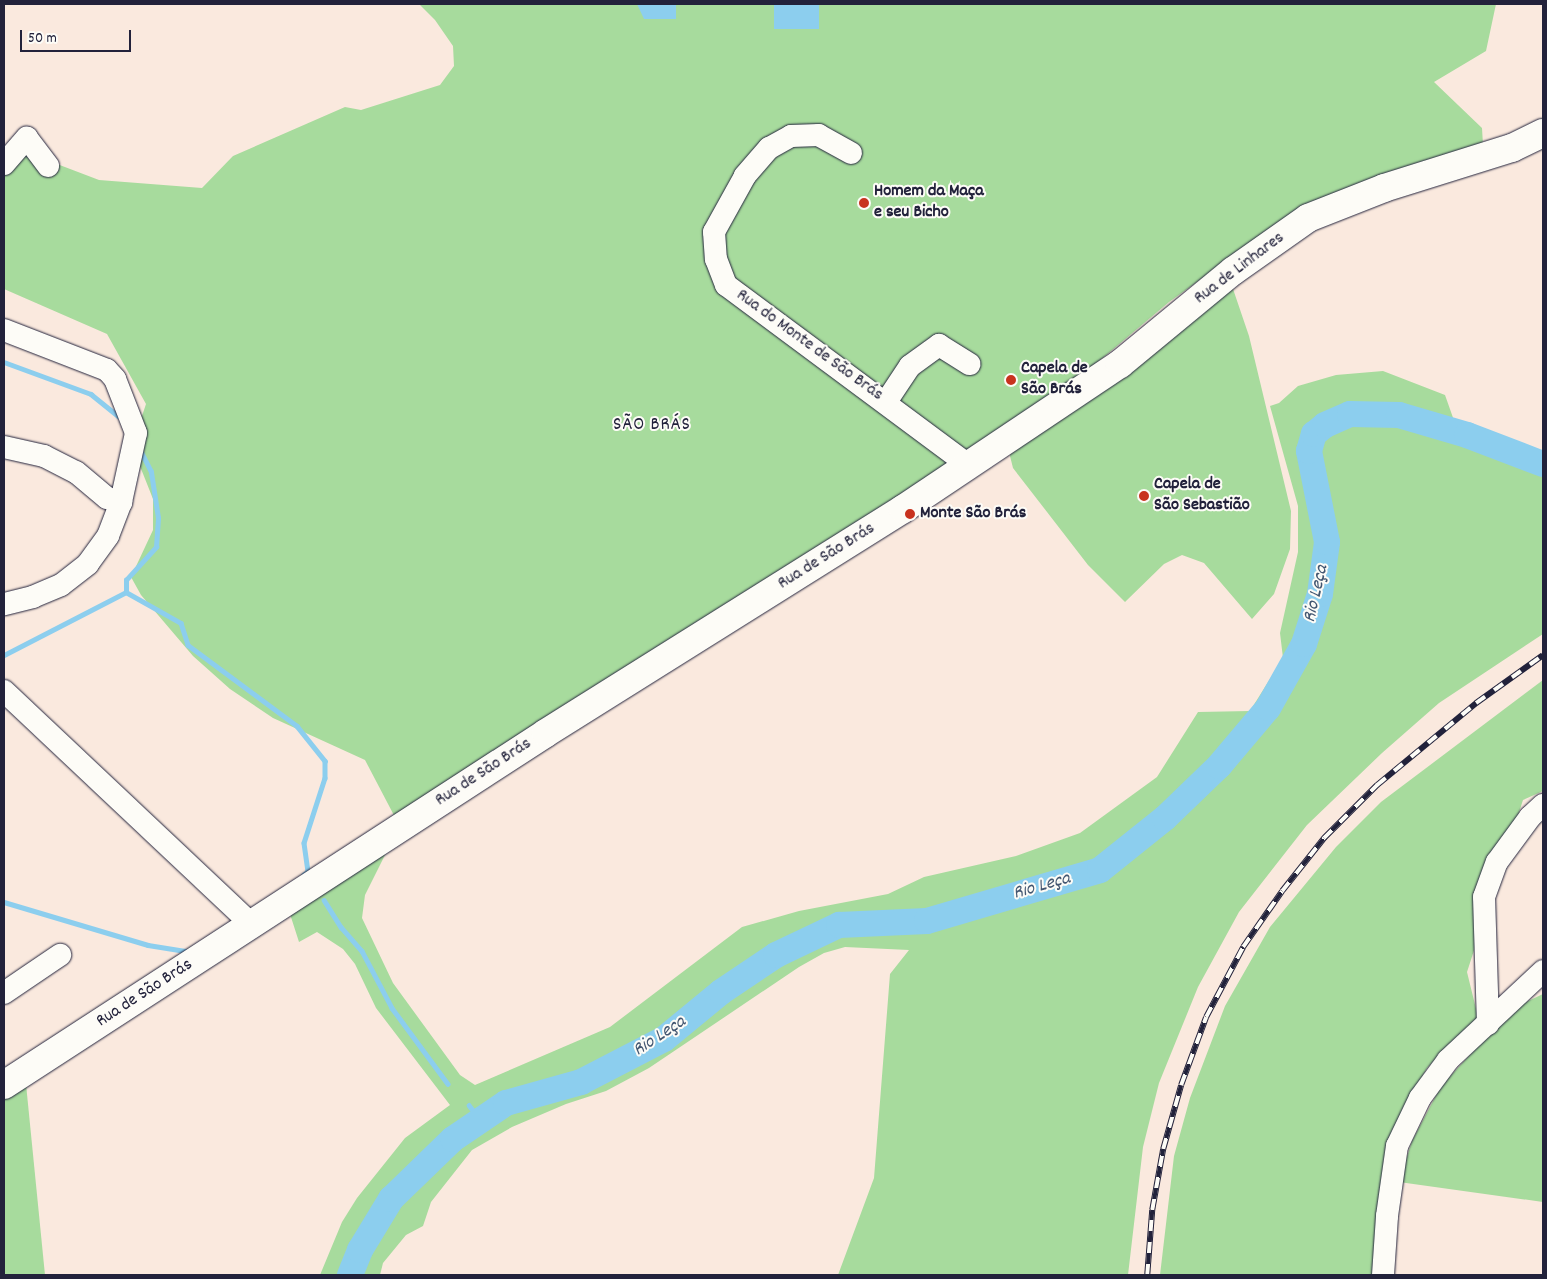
<!DOCTYPE html>
<html>
<head>
<meta charset="utf-8">
<style>
	body { margin:0 }
	#map { position:relative; width:1547px; height:1279px; overflow:hidden; background:#fae9de; font-family:Dekko,sans-serif }
	div>[style] { position:absolute }
	.green>* { inset:0; background:#a7db9d }
	.water>* { inset:0; background:#8cceee; transform-origin:0 0 }
	.stream>* { height:4.5px; margin:-2.25px; padding:0 2.25px; transform-origin:2.25px; border-radius:2.25px; background:#8cceee }
	.river>* { height:26px; margin:-13px; padding:0 13px; transform-origin:13px; border-radius:13px; background:#8cceee }
	.roads { filter:drop-shadow(0 0 1px #22223b) drop-shadow(0 0 1px #22223b) }
	.minor>* { height:22px; margin:-11px; padding:0 11px; transform-origin:11px; border-radius:11px; background:#fdfcf7 }
	.major>* { height:28px; margin:-14px; padding:0 14px; transform-origin:14px; border-radius:14px; background:#fdfcf7 }
	.rail>* { height:5.5px; margin-top:-2.75px; transform-origin:0; background:repeating-linear-gradient(90deg,#fdfcf7 0 11px,#22223b 0 22px); box-sizing:border-box; border-block:1px solid #22223b }
	.dots>* { width:14px; height:14px; translate:-50% -50%; box-sizing:border-box; border:2px solid #fdfcf7; border-radius:50% }
	span { translate:-50% -50%; white-space:nowrap; text-align:center; line-height:1.15; -webkit-text-stroke:4px #fdfcf7; paint-order:stroke }
	.poi-label { font-size:18px; color:#22223b; font-weight:700 }
	.left { translate:0 -50%; text-align:left }
	.street-label { font-size:18px; color:#22223b }
	.neighbourhood-label { font-size:19px; color:#22223b; letter-spacing:1px }
	.water-label { font-size:19px; color:#425671; font-style:italic }
	.frame { position:absolute; inset:0; border:5px solid #22223b; pointer-events:none }
	.scale { position:absolute; left:20px; top:30px; width:111px; height:22px; box-sizing:border-box; border:2px solid #22223b; border-top:0; padding-left:6px; font-size:15px; line-height:18px; white-space:nowrap; color:#22223b; -webkit-text-stroke:4px #fdfcf7; paint-order:stroke }
</style>
</head>
<body>
<div id="map">
	<div class="green">
		<div style="clip-path:polygon(419px 4px,1496px 4px,1486px 51px,1434px 82px,1482px 128px,1483px 145px,1264px 234px,1169px 302px,1092px 367px,934px 474px,398px 823px,365px 760px,273px 718px,230px 689px,193px 656px,141px 595px,131px 577px,153px 530px,153px 499px,132px 446px,146px 404px,107px 334px,4px 289px,4px 149px,15px 148px,99px 180px,202px 188px,233px 156px,345px 107px,361px 110px,440px 85px,454px 66px,453px 46px,435px 20px)"></div>
		<div style="clip-path:polygon(1232px 286px,1249px 336px,1291px 511px,1290px 549px,1274px 594px,1252px 619px,1204px 563px,1182px 555px,1164px 564px,1125px 602px,1088px 565px,1013px 468px,1010px 456px,1012px 446px)"></div>
		<div style="clip-path:polygon(1383px 371px,1445px 395px,1463px 446px,1543px 476px,1543px 634px,1439px 703px,1382px 753px,1307px 825px,1239px 912px,1198px 987px,1159px 1083px,1143px 1147px,1128px 1275px,838px 1275px,874px 1178px,890px 974px,909px 950px,845px 947px,824px 953px,799px 967px,649px 1068px,606px 1091px,566px 1104px,512px 1127px,472px 1150px,431px 1202px,423px 1226px,406px 1235px,383px 1263px,380px 1275px,320px 1275px,342px 1222px,357px 1198px,405px 1138px,450px 1105px,376px 1008px,355px 964px,343px 949px,317px 932px,299px 942px,290px 914px,387px 851px,365px 895px,362px 918px,393px 983px,460px 1075px,475px 1085px,610px 1027px,742px 927px,799px 911px,888px 894px,924px 877px,1016px 856px,1080px 833px,1157px 777px,1198px 712px,1250px 711px,1283px 658px,1280px 633px,1298px 552px,1298px 506px,1270px 406px,1279px 403px,1298px 386px,1336px 375px)"></div>
		<div style="clip-path:polygon(1543px 680px,1543px 791px,1523px 800px,1467px 972px,1478px 1017px,1427px 1068px,1393px 1129px,1373px 1275px,1160px 1275px,1174px 1156px,1190px 1098px,1225px 1006px,1270px 927px,1336px 847px,1381px 802px)"></div>
		<div style="clip-path:polygon(1543px 994px,1543px 1202px,1399px 1182px,1412px 1141px,1441px 1086px,1481px 1043px,1524px 1003px)"></div>
		<div style="clip-path:polygon(26px 1084px,45px 1275px,4px 1275px,4px 1098px)"></div>
	</div>
	<div class="water">
		<div style="clip-path:polygon(637px 4px,676px 4px,676px 19px,644px 19px)"></div>
		<div style="left:774px;top:4px;width:45px;height:25px"></div>
	</div>
	<div class="stream">
		<div style="left:4px;top:362px;width:93px;rotate:20.2deg"></div>
		<div style="left:91px;top:394px;width:35px;rotate:39deg"></div>
		<div style="left:126px;top:592px;width:12px;rotate:-90deg"></div>
		<div style="left:126px;top:580px;width:45px;rotate:-47.7deg"></div>
		<div style="left:156px;top:547px;width:29px;rotate:-86deg"></div>
		<div style="left:158px;top:518px;width:47px;rotate:-98.7deg"></div>
		<div style="left:151px;top:472px;width:25px;rotate:-117deg"></div>
		<div style="left:4px;top:655px;width:137px;rotate:-27.3deg"></div>
		<div style="left:126px;top:592px;width:63px;rotate:29.4deg"></div>
		<div style="left:181px;top:623px;width:23px;rotate:72deg"></div>
		<div style="left:188px;top:645px;width:136px;rotate:36.6deg"></div>
		<div style="left:297px;top:726px;width:45px;rotate:51.3deg"></div>
		<div style="left:325px;top:761px;width:17px;rotate:90deg"></div>
		<div style="left:325px;top:778px;width:68px;rotate:107.9deg"></div>
		<div style="left:304px;top:843px;width:29px;rotate:82deg"></div>
		<div style="left:308px;top:872px;width:5px;rotate:143deg"></div>
		<div style="left:324px;top:900px;width:32px;rotate:58deg"></div>
		<div style="left:341px;top:927px;width:32px;rotate:49deg"></div>
		<div style="left:362px;top:951px;width:64px;rotate:62.2deg"></div>
		<div style="left:392px;top:1008px;width:94px;rotate:53.6deg"></div>
		<div style="left:4px;top:902px;width:150px;rotate:16.6deg"></div>
		<div style="left:148px;top:945px;width:39px;rotate:9deg"></div>
		<div style="left:469px;top:1105px;width:20px;rotate:53deg"></div>
	</div>
	<div class="river">
		<div style="left:350px;top:1275px;width:27px;rotate:-68deg"></div>
		<div style="left:360px;top:1250px;width:60px;rotate:-58.7deg"></div>
		<div style="left:391px;top:1199px;width:86px;rotate:-44.1deg"></div>
		<div style="left:453px;top:1139px;width:64px;rotate:-34.2deg"></div>
		<div style="left:506px;top:1103px;width:78px;rotate:-15.6deg"></div>
		<div style="left:581px;top:1082px;width:93px;rotate:-27.4deg"></div>
		<div style="left:664px;top:1039px;width:74px;rotate:-39.5deg"></div>
		<div style="left:721px;top:992px;width:66px;rotate:-33.9deg"></div>
		<div style="left:776px;top:955px;width:70px;rotate:-25.5deg"></div>
		<div style="left:839px;top:925px;width:88px;rotate:-2.6deg"></div>
		<div style="left:927px;top:921px;width:180px;rotate:-16.4deg"></div>
		<div style="left:1100px;top:870px;width:83px;rotate:-38.7deg"></div>
		<div style="left:1165px;top:818px;width:75px;rotate:-43.9deg"></div>
		<div style="left:1219px;top:766px;width:76px;rotate:-49.8deg"></div>
		<div style="left:1268px;top:708px;width:73px;rotate:-60.6deg"></div>
		<div style="left:1304px;top:644px;width:52px;rotate:-72.3deg"></div>
		<div style="left:1320px;top:594px;width:52px;rotate:-82.3deg"></div>
		<div style="left:1327px;top:542px;width:93px;rotate:-101.2deg"></div>
		<div style="left:1309px;top:451px;width:18px;rotate:-74deg"></div>
		<div style="left:1314px;top:434px;width:14px;rotate:-39deg"></div>
		<div style="left:1325px;top:425px;width:27px;rotate:-24deg"></div>
		<div style="left:1350px;top:414px;width:49px;rotate:1.2deg"></div>
		<div style="left:1399px;top:415px;width:71px;rotate:16.4deg"></div>
		<div style="left:1467px;top:435px;width:81px;rotate:20.9deg"></div>
	</div>
	<div class="roads">
		<div class="minor">
			<div style="left:851px;top:153px;width:37px;rotate:-151deg"></div>
			<div style="left:819px;top:135px;width:28px;rotate:178deg"></div>
			<div style="left:791px;top:136px;width:25px;rotate:151deg"></div>
			<div style="left:769px;top:148px;width:37px;rotate:131deg"></div>
			<div style="left:745px;top:176px;width:64px;rotate:119deg"></div>
			<div style="left:714px;top:232px;width:27px;rotate:86deg"></div>
			<div style="left:716px;top:259px;width:28px;rotate:69deg"></div>
			<div style="left:726px;top:285px;width:302px;rotate:36.6deg"></div>
			<div style="left:4px;top:164px;width:35px;rotate:-49deg"></div>
			<div style="left:27px;top:138px;width:35px;rotate:53deg"></div>
			<div style="left:4px;top:330px;width:110px;rotate:21.2deg"></div>
			<div style="left:107px;top:370px;width:12px;rotate:48deg"></div>
			<div style="left:115px;top:379px;width:58px;rotate:68.7deg"></div>
			<div style="left:136px;top:433px;width:71px;rotate:102.3deg"></div>
			<div style="left:121px;top:502px;width:36px;rotate:111deg"></div>
			<div style="left:108px;top:536px;width:34px;rotate:126deg"></div>
			<div style="left:88px;top:564px;width:34px;rotate:142deg"></div>
			<div style="left:61px;top:585px;width:30px;rotate:157deg"></div>
			<div style="left:33px;top:597px;width:30px;rotate:166deg"></div>
			<div style="left:886px;top:402px;width:43px;rotate:-56.3deg"></div>
			<div style="left:910px;top:366px;width:36px;rotate:-36deg"></div>
			<div style="left:939px;top:345px;width:36px;rotate:32deg"></div>
			<div style="left:4px;top:447px;width:41px;rotate:12.7deg"></div>
			<div style="left:44px;top:456px;width:36px;rotate:27deg"></div>
			<div style="left:76px;top:472px;width:40px;rotate:40deg"></div>
			<div style="left:107px;top:498px;width:15px;rotate:16deg"></div>
			<div style="left:4px;top:691px;width:340px;rotate:43.3deg"></div>
			<div style="left:4px;top:993px;width:68px;rotate:-34.2deg"></div>
			<div style="left:1488px;top:1024px;width:127px;rotate:-91.8deg"></div>
			<div style="left:1484px;top:897px;width:37px;rotate:-70deg"></div>
			<div style="left:1497px;top:862px;width:56px;rotate:-53.7deg"></div>
			<div style="left:1530px;top:817px;width:18px;rotate:-43deg"></div>
			<div style="left:1383px;top:1275px;width:59px;rotate:-86.1deg"></div>
			<div style="left:1387px;top:1216px;width:71px;rotate:-81.9deg"></div>
			<div style="left:1397px;top:1146px;width:53px;rotate:-64.4deg"></div>
			<div style="left:1420px;top:1098px;width:47px;rotate:-53.6deg"></div>
			<div style="left:1448px;top:1060px;width:130px;rotate:-43.1deg"></div>
		</div>
		<div class="major">
			<div style="left:4px;top:1085px;width:646px;rotate:-33deg"></div>
			<div style="left:546px;top:733px;width:421px;rotate:-32.1deg"></div>
			<div style="left:903px;top:509px;width:261px;rotate:-33.8deg"></div>
			<div style="left:1120px;top:364px;width:146px;rotate:-39.5deg"></div>
			<div style="left:1233px;top:271px;width:92px;rotate:-35.2deg"></div>
			<div style="left:1308px;top:218px;width:82px;rotate:-21.5deg"></div>
			<div style="left:1384px;top:188px;width:134px;rotate:-17.4deg"></div>
			<div style="left:1512px;top:148px;width:34px;rotate:-26deg"></div>
		</div>
	</div>
	<div class="rail">
		<div style="left:1147px;top:1275px;width:65px;rotate:-85.6deg"></div>
		<div style="left:1152px;top:1210px;width:62px;rotate:-79.8deg"></div>
		<div style="left:1163px;top:1149px;width:66px;rotate:-74.3deg"></div>
		<div style="left:1181px;top:1085px;width:72px;rotate:-69.8deg"></div>
		<div style="left:1206px;top:1017px;width:79px;rotate:-62.1deg"></div>
		<div style="left:1243px;top:947px;width:68px;rotate:-55.1deg"></div>
		<div style="left:1282px;top:891px;width:68px;rotate:-51.6deg"></div>
		<div style="left:1324px;top:838px;width:75px;rotate:-45deg"></div>
		<div style="left:1377px;top:785px;width:129px;rotate:-39.6deg"></div>
		<div style="left:1476px;top:703px;width:82px;rotate:-35.6deg"></div>
	</div>
	<div class="dots">
		<div style="left:864px;top:203px;background:#c8321e"></div>
		<div style="left:1011px;top:380px;background:#c8321e"></div>
		<div style="left:1144px;top:496px;background:#c8321e"></div>
		<div style="left:910px;top:514px;background:#c8321e"></div>
	</div>
	<div class="poi-label">
		<span class="left" style="left:874px;top:203px">Homem da Maça<br>e seu Bicho</span>
		<span class="left" style="left:1021px;top:380px">Capela de<br>São Brás</span>
		<span class="left" style="left:1154px;top:496px">Capela de<br>São Sebastião</span>
		<span class="left" style="left:920px;top:514px">Monte São Brás</span>
	</div>
	<div class="street-label">
		<span style="left:1240px;top:269px;rotate:-37deg">Rua de Linhares</span>
		<span style="left:809px;top:346px;rotate:36deg">Rua do Monte de São Brás</span>
		<span style="left:827px;top:557px;rotate:-32deg">Rua de São Brás</span>
		<span style="left:484px;top:773px;rotate:-33deg">Rua de São Brás</span>
		<span style="left:145px;top:994px;rotate:-33deg">Rua de São Brás</span>
	</div>
	<div class="neighbourhood-label">
		<span style="left:652px;top:426px">SÃO BRÁS</span>
	</div>
	<div class="water-label">
		<span style="left:1317px;top:594px;rotate:-77deg">Rio Leça</span>
		<span style="left:1042px;top:887px;rotate:-16deg">Rio Leça</span>
		<span style="left:660px;top:1037px;rotate:-33deg">Rio Leça</span>
	</div>
	<div class="frame"></div>
	<div class="scale">50 m</div>
</div>
</body>
</html>
